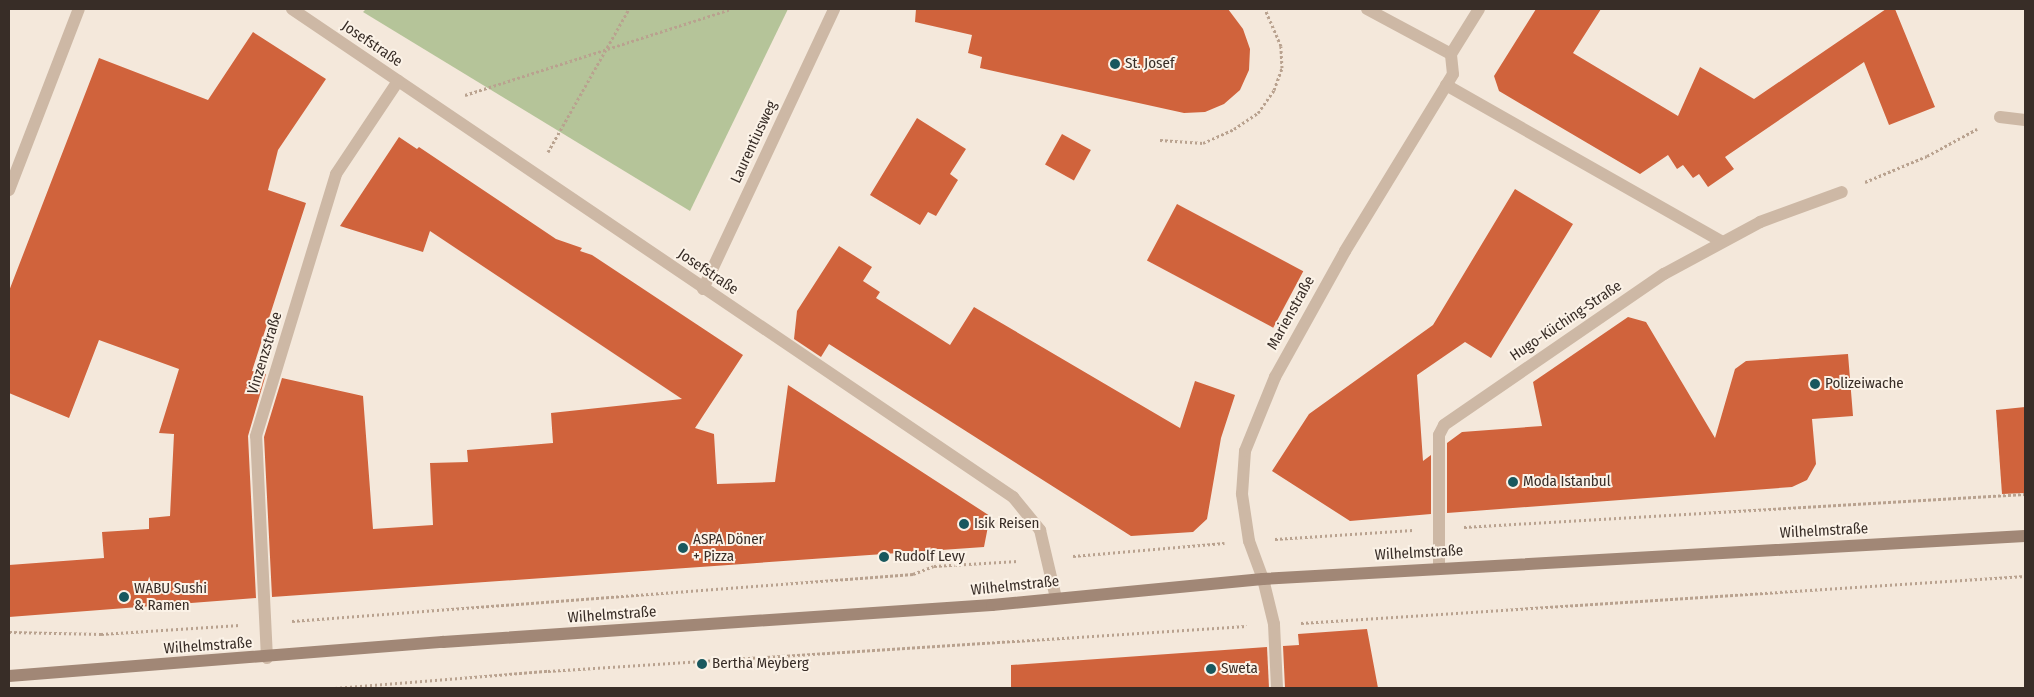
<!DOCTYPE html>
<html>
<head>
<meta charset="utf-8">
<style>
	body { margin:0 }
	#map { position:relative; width:2034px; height:697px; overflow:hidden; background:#f4e8db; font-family:"Fira Sans Condensed",sans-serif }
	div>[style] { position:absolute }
	.green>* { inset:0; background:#b5c499 }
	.building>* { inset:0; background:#d0633c; transform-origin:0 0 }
	.path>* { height:3px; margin-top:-1.5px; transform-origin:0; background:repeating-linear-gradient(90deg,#b9a28f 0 2.5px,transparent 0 5px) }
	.street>* { height:12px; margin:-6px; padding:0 6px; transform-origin:6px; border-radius:6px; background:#cdb8a5 }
	.secondary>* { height:12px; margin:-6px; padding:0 6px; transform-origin:6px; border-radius:6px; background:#a18776 }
	.dots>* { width:14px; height:14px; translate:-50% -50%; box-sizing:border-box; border:2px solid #fbf2e7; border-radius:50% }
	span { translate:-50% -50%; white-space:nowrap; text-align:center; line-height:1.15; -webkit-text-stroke:4px #fbf2e7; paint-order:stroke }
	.street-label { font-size:15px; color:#382d27 }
	.poi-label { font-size:15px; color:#382d27 }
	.left { translate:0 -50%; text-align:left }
	.frame { position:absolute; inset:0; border:10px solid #382d27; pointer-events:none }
</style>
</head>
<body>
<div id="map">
	<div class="green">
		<div style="clip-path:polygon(366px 9px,788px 9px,690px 211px,363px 12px)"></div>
	</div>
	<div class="building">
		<div style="clip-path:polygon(916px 9px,1228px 9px,1243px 29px,1250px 49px,1249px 70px,1240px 90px,1224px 104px,1205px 112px,1184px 113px,980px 68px,982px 57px,968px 53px,972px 35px,915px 22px)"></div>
		<div style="clip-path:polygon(1536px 9px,1601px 9px,1573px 53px,1678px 116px,1700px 67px,1754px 99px,1886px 9px,1895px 9px,1935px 107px,1889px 125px,1864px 62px,1725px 157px,1734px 169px,1708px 187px,1699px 174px,1693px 178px,1683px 165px,1677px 169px,1668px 155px,1640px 174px,1499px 91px,1494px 76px)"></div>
		<div style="clip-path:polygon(253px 32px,326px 79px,278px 150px,268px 190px,306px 203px,252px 371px,266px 374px,248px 436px,256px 598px,9px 617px,9px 565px,104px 558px,102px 532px,149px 529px,149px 518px,170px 516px,174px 434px,159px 433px,179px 369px,99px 340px,69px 418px,9px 393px,9px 291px,99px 58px,208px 100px)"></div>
		<div style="clip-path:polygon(917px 118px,966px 149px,950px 174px,958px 180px,936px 216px,928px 212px,920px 225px,870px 195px)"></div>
		<div style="left:1062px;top:134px;width:33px;height:35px;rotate:29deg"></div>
		<div style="clip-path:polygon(399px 137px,417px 149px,419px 147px,556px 239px,582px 248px,580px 251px,592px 255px,743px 355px,695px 428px,714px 434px,717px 484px,775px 482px,788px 385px,990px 516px,984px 547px,272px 597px,264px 437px,282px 378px,363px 396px,373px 529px,433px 525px,430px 463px,468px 462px,467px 450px,553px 443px,551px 413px,682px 399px,430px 231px,423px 252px,340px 226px)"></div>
		<div style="clip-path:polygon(1515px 189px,1573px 224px,1491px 358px,1465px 342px,1417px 375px,1423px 461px,1431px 455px,1431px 514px,1350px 521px,1272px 471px,1309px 414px,1433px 325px)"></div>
		<div style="left:1177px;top:204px;width:143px;height:64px;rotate:28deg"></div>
		<div style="clip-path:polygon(839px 246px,872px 267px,863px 281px,880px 292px,876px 298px,950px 345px,974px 307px,1180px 428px,1195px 381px,1235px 395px,1221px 438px,1207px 519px,1193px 532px,1131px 536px,829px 344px,821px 357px,794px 339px,797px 311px)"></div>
		<div style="clip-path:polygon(1628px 317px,1646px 322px,1715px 438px,1735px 369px,1746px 361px,1848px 354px,1853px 416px,1812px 419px,1816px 464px,1807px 480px,1792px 487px,1447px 513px,1447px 443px,1462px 432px,1542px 426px,1533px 382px)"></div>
		<div style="clip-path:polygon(2025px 407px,2025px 493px,2002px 494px,1996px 410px)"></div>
		<div style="clip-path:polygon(1367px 629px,1378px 688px,1285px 688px,1283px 646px,1299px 645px,1298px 634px)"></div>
		<div style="clip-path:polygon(1267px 647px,1269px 688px,1011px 688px,1011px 665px)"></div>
	</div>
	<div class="path">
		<div style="left:465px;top:95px;width:280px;rotate:-17.9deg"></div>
		<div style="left:1160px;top:140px;width:43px;rotate:4deg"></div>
		<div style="left:1203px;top:143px;width:34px;rotate:-24deg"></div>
		<div style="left:1234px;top:129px;width:29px;rotate:-34deg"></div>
		<div style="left:1258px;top:113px;width:28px;rotate:-55deg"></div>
		<div style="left:1274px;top:90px;width:23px;rotate:-70deg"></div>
		<div style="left:1282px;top:68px;width:22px;rotate:-93deg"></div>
		<div style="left:1281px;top:46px;width:40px;rotate:-113.4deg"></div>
		<div style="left:548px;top:152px;width:164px;rotate:-60.5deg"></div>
		<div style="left:1865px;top:182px;width:67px;rotate:-22.8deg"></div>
		<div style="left:1927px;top:156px;width:57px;rotate:-28.4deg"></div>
		<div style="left:1464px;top:527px;width:562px;rotate:-3.37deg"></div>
		<div style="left:1275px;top:539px;width:138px;rotate:-3.7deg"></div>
		<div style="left:1073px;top:556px;width:152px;rotate:-4.9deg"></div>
		<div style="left:292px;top:621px;width:623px;rotate:-4.33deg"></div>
		<div style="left:913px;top:574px;width:22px;rotate:-21deg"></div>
		<div style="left:934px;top:566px;width:85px;rotate:-3.4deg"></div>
		<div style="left:1301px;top:623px;width:726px;rotate:-3.71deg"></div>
		<div style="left:9px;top:632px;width:92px;rotate:1.2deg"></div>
		<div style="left:101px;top:634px;width:139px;rotate:-3.7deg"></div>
		<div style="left:335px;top:688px;width:214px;rotate:-4.6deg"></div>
		<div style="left:548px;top:671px;width:700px;rotate:-3.68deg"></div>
	</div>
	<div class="street">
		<div style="left:292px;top:9px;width:871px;rotate:34.09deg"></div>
		<div style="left:1013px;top:497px;width:43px;rotate:50.7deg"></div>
		<div style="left:1040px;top:530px;width:70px;rotate:76.8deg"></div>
		<div style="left:1367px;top:9px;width:95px;rotate:28.2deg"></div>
		<div style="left:1446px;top:85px;width:316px;rotate:29.6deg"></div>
		<div style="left:2000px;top:117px;width:25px;rotate:7deg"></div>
		<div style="left:9px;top:190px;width:194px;rotate:-68.9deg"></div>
		<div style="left:703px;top:289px;width:309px;rotate:-64.9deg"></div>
		<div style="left:1439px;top:568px;width:133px;rotate:-90deg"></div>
		<div style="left:1439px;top:435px;width:11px;rotate:-63deg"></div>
		<div style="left:1444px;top:425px;width:267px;rotate:-34.5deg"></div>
		<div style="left:1664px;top:274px;width:109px;rotate:-28.4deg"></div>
		<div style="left:1760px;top:222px;width:87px;rotate:-20.1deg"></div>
		<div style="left:267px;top:658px;width:222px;rotate:-92.8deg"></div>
		<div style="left:256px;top:436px;width:274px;rotate:-73deg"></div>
		<div style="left:336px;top:174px;width:112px;rotate:-56.3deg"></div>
		<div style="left:1277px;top:688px;width:64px;rotate:-92.7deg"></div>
		<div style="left:1274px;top:624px;width:46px;rotate:-103.7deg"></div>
		<div style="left:1263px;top:579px;width:40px;rotate:-110.2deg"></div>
		<div style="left:1249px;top:541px;width:48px;rotate:-98.5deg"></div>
		<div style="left:1242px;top:494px;width:43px;rotate:-86deg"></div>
		<div style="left:1245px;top:451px;width:80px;rotate:-67.9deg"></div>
		<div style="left:1275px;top:377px;width:144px;rotate:-60.9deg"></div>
		<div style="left:1345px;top:251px;width:207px;rotate:-58.6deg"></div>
		<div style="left:1453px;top:74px;width:20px;rotate:-96deg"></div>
		<div style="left:1451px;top:54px;width:53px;rotate:-58.1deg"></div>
	</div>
	<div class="secondary">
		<div style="left:9px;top:676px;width:435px;rotate:-4.5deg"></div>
		<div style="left:443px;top:642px;width:550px;rotate:-3.86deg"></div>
		<div style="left:992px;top:605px;width:272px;rotate:-5.5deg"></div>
		<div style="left:1263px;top:579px;width:763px;rotate:-3.23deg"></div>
	</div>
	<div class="dots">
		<div style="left:1115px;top:64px;background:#19585e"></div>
		<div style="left:1815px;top:384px;background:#19585e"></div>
		<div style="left:1513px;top:482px;background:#19585e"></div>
		<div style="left:964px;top:524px;background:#19585e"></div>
		<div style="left:683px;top:548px;background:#19585e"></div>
		<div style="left:884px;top:557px;background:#19585e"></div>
		<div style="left:124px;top:597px;background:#19585e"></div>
		<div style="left:702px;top:664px;background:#19585e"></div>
		<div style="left:1211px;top:669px;background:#19585e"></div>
	</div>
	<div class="street-label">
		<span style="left:372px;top:44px;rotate:34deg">Josefstraße</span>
		<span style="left:754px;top:142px;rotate:-65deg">Laurentiusweg</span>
		<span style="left:708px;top:272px;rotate:34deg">Josefstraße</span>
		<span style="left:1291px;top:313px;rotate:-61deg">Marienstraße</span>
		<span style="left:1566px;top:321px;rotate:-34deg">Hugo-Küching-Straße</span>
		<span style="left:265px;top:353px;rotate:-73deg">Vinzenzstraße</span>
		<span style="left:1824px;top:531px;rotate:-3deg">Wilhelmstraße</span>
		<span style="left:1419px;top:553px;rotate:-3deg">Wilhelmstraße</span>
		<span style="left:1015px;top:586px;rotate:-6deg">Wilhelmstraße</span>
		<span style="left:612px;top:615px;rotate:-4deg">Wilhelmstraße</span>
		<span style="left:208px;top:646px;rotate:-4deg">Wilhelmstraße</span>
	</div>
	<div class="poi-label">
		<span class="left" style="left:1125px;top:64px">St. Josef</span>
		<span class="left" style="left:1825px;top:384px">Polizeiwache</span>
		<span class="left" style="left:1523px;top:482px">Moda Istanbul</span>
		<span class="left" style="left:974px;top:524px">Isik Reisen</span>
		<span class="left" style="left:693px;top:548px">ASPA Döner<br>+ Pizza</span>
		<span class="left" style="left:894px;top:557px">Rudolf Levy</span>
		<span class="left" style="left:134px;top:597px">WABU Sushi<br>&amp; Ramen</span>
		<span class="left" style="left:712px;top:664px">Bertha Meyberg</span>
		<span class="left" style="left:1221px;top:669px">Sweta</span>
	</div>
	<div class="frame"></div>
</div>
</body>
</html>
